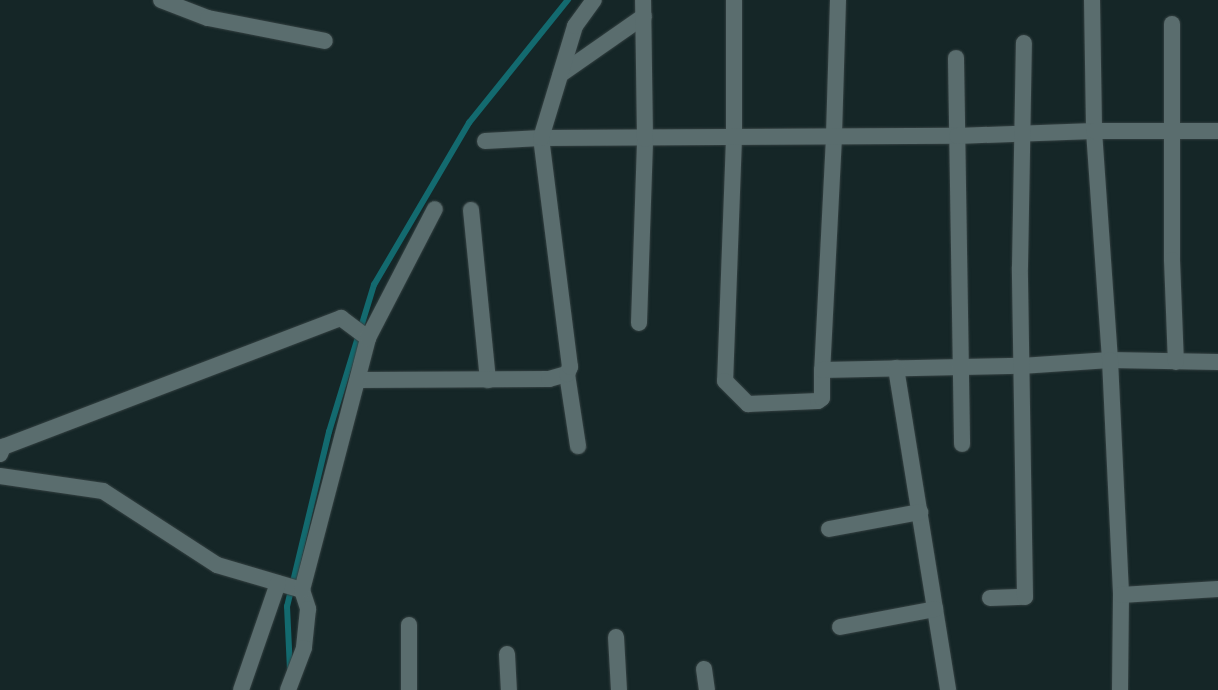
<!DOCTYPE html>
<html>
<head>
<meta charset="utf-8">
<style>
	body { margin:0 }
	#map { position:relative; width:1218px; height:690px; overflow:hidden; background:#152627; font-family:"Varela Round",sans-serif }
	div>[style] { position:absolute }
	.stream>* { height:5.5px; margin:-2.75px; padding:0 2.75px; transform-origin:2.75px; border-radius:2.75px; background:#136a6f }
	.roads { filter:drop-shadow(0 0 1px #344041) drop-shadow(0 0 1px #344041) }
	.street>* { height:16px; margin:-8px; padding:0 8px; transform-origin:8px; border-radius:8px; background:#5a6d6e }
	span { translate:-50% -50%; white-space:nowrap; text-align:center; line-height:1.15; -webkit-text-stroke:3px #152627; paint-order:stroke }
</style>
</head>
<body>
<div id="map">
	<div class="stream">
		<div style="left:290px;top:670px;width:63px;rotate:-92.7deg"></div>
		<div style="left:287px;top:607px;width:180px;rotate:-76.5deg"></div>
		<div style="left:329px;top:432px;width:154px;rotate:-73deg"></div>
		<div style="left:374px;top:285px;width:188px;rotate:-59.6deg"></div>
		<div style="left:469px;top:123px;width:158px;rotate:-51.2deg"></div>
	</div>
	<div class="roads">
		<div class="street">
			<div style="left:161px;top:0;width:50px;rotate:21deg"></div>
			<div style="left:208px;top:18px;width:119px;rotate:11.1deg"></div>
			<div style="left:734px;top:0;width:138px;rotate:90deg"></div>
			<div style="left:734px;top:138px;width:243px;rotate:92.1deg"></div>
			<div style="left:725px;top:381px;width:33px;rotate:45deg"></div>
			<div style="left:748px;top:404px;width:70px;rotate:-2.5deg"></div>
			<div style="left:818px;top:401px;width:5px;rotate:-37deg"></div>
			<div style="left:822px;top:398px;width:28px;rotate:-90deg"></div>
			<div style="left:838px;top:0;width:137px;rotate:91.7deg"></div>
			<div style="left:834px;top:137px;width:233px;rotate:92.9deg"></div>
			<div style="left:822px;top:370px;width:199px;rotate:-1.2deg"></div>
			<div style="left:1021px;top:366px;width:89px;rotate:-3.9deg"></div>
			<div style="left:1110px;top:360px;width:108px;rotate:1.1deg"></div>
			<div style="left:1092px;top:0;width:131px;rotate:89.1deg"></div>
			<div style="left:1094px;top:131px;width:230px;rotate:86deg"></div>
			<div style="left:1110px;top:360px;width:235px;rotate:87.3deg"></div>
			<div style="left:1121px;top:595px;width:95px;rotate:90.6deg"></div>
			<div style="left:1172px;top:24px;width:236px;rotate:90deg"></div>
			<div style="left:1172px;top:260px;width:102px;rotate:87.8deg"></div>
			<div style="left:956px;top:58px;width:386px;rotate:89.1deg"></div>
			<div style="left:561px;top:74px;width:101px;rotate:-34.9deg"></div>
			<div style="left:485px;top:141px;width:56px;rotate:-3.1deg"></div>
			<div style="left:541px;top:138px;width:416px;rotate:-0.3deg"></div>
			<div style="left:957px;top:136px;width:137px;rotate:-2.1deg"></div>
			<div style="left:1094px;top:131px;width:124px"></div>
			<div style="left:471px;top:210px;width:171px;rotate:84.3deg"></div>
			<div style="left:639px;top:323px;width:184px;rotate:-88.1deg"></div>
			<div style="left:645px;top:139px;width:139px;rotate:-90.8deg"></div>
			<div style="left:896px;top:368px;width:326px;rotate:80.8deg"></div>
			<div style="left:567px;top:374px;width:73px;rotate:81.3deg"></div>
			<div style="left:358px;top:380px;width:191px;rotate:-0.3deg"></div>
			<div style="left:549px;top:379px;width:19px;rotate:-16deg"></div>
			<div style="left:567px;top:374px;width:8px;rotate:-67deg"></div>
			<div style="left:570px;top:367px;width:231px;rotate:-97.2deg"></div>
			<div style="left:541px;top:138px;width:117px;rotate:-73.1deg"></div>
			<div style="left:575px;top:26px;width:32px;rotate:-54deg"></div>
			<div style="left:0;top:454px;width:8px;rotate:-67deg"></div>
			<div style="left:3px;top:447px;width:362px;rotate:-20.9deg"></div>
			<div style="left:341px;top:318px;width:34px;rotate:37deg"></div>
			<div style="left:0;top:476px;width:104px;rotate:8.3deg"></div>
			<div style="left:103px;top:491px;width:136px;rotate:33deg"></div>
			<div style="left:217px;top:565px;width:89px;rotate:16.4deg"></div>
			<div style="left:302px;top:590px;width:20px;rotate:72deg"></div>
			<div style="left:308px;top:609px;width:39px;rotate:96deg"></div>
			<div style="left:304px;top:648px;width:45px;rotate:110.9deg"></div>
			<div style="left:829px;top:529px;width:93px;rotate:-10.6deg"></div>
			<div style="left:302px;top:590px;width:260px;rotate:-75.3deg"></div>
			<div style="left:368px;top:338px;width:145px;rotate:-62.6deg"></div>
			<div style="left:1121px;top:595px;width:97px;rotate:-3.5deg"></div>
			<div style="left:990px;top:598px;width:35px;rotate:-2deg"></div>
			<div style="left:1025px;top:597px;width:330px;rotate:-90.9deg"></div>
			<div style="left:1020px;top:267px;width:224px;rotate:-89deg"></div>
			<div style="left:409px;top:625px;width:65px;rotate:90deg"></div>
			<div style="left:840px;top:627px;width:97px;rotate:-10.7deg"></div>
			<div style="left:616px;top:637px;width:53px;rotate:86.8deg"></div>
			<div style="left:507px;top:654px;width:36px;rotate:87deg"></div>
			<div style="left:704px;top:669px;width:21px;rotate:82deg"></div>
			<div style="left:241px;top:690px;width:113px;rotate:-70.9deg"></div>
		</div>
	</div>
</div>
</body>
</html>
